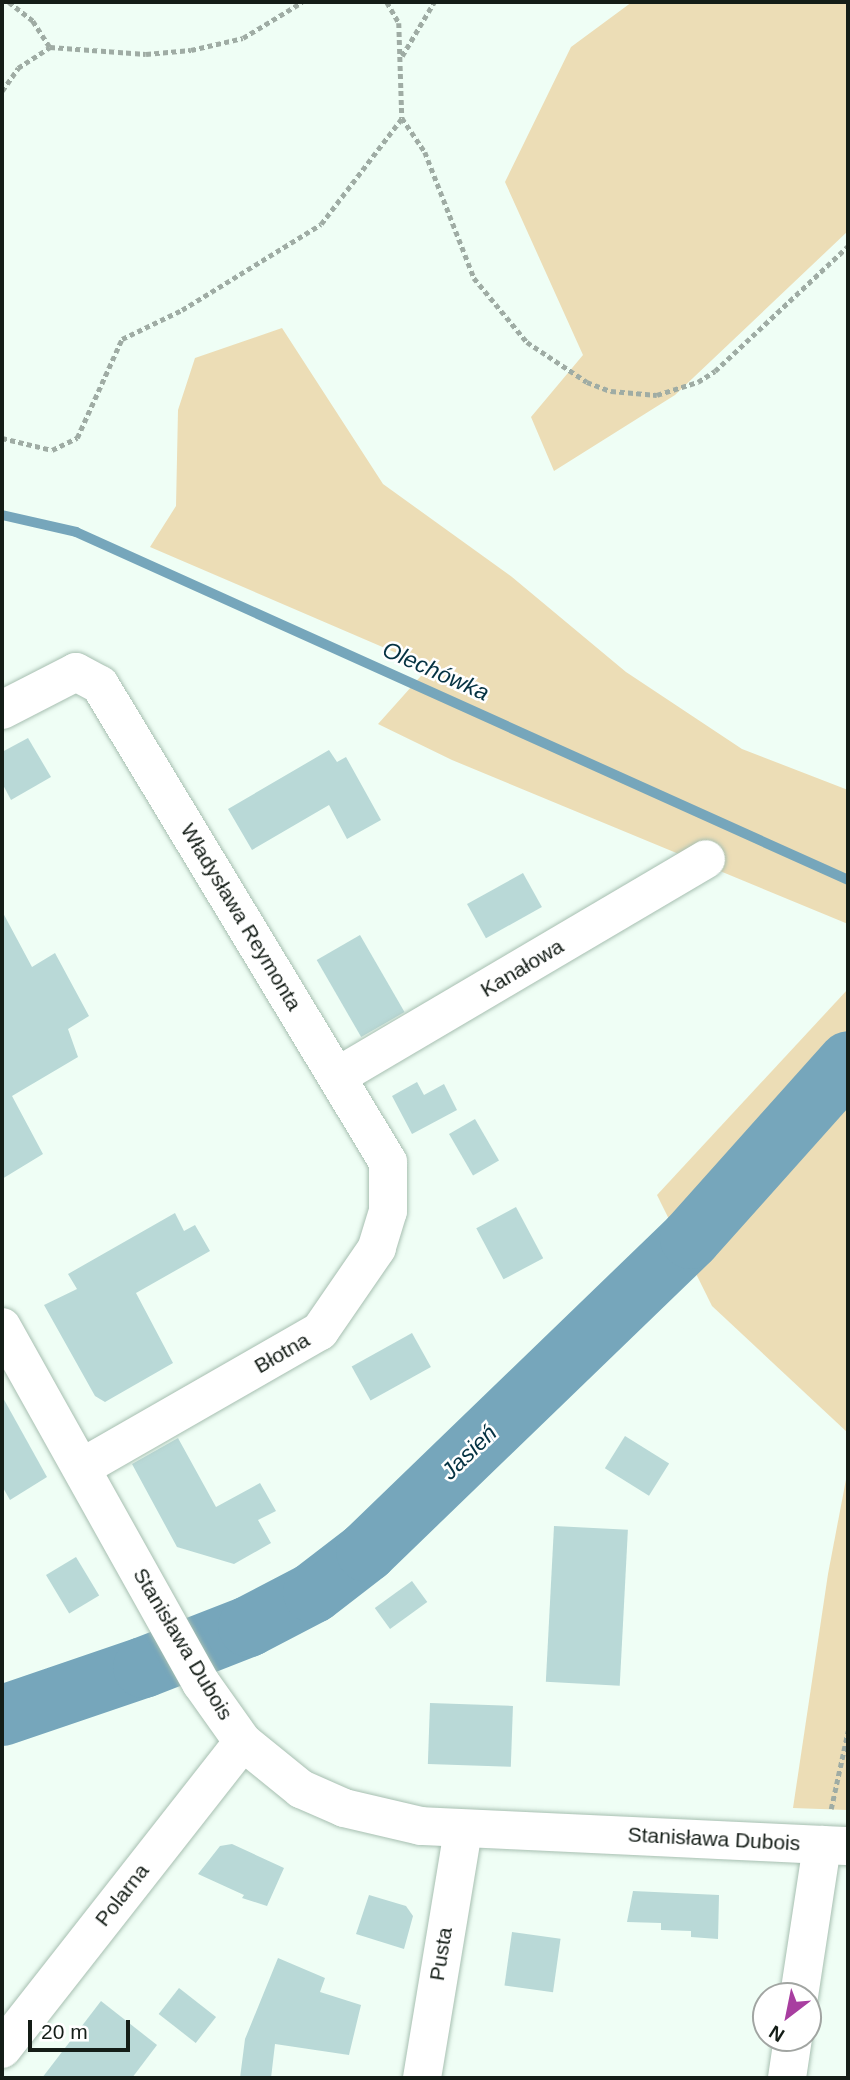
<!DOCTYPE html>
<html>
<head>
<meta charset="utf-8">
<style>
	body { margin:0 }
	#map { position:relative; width:850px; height:2080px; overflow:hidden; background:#effef5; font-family:Arial,sans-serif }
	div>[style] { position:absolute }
	.green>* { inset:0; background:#ecddb6 }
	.stream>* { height:10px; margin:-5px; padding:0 5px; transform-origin:5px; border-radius:5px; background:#76a6bb }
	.river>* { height:61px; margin:-30.5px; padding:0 30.5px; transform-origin:30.5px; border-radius:30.5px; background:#76a6bb }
	.building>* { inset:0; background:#b9d9d7; transform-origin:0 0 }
	.path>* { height:4.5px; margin-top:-2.25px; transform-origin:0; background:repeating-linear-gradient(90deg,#9faca4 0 5px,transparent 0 8.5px) }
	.roads { filter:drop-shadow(0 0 2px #a7bfb1) drop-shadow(0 0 2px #a7bfb1) }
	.minor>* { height:38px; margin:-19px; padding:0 19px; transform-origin:19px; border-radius:19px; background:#fff }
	span { translate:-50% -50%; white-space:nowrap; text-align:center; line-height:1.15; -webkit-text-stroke:5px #fff; paint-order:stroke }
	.street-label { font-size:21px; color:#141d17 }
	.water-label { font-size:23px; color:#053242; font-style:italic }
	.frame { position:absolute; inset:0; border:4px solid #141d17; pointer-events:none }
	.north { position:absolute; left:752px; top:1982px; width:70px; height:70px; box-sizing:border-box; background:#fff; border:2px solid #a1a5a2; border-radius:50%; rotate:212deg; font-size:19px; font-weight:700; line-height:28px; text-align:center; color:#141d17 }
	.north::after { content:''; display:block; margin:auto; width:24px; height:32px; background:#a83ea0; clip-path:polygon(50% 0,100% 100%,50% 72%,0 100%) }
	.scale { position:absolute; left:28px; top:2020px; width:102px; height:32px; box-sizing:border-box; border:4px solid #141d17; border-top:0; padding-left:9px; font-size:21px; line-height:24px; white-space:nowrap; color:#141d17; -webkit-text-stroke:5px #fff; paint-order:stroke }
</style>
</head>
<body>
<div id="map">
	<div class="green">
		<div style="clip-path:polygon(632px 2px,848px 2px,848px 231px,675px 395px,554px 471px,531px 417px,583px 355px,505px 182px,571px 47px)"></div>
		<div style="clip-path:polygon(282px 328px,383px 484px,512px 577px,626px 672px,742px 749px,848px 790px,848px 924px,452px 760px,378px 724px,429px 667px,150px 547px,176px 506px,178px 410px,195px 358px)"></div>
		<div style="clip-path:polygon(848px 989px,848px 1433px,712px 1306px,657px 1195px)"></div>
		<div style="clip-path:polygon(848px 1469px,848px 1810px,793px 1808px,828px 1574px)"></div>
	</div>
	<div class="stream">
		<div style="left:2px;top:515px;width:76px;rotate:12.9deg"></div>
		<div style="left:76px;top:532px;width:847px;rotate:24.26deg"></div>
	</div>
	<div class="river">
		<div style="left:2px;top:1715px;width:149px;rotate:-18.8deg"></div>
		<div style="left:143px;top:1667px;width:113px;rotate:-21.3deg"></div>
		<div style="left:248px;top:1626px;width:73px;rotate:-27.6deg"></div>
		<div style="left:313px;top:1592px;width:67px;rotate:-37.7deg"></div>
		<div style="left:366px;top:1551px;width:450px;rotate:-44deg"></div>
		<div style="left:690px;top:1238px;width:237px;rotate:-48.2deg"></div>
	</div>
	<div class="building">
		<div style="clip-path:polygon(28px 738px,51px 777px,11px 800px,2px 783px,2px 752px)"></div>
		<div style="clip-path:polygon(329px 750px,337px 762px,346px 757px,381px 820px,347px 839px,329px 805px,252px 850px,228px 809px)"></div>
		<div style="left:523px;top:873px;width:39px;height:64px;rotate:61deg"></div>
		<div style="clip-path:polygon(2px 911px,32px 967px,55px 953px,89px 1016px,68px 1029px,78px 1057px,12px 1096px,43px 1154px,2px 1179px)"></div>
		<div style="left:360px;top:935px;width:89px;height:50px;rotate:60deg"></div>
		<div style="clip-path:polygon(417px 1082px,424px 1095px,444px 1084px,457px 1110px,412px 1134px,392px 1096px)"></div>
		<div style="left:475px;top:1119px;width:48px;height:30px;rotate:60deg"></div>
		<div style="left:516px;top:1207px;width:58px;height:45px;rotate:62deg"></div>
		<div style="clip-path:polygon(175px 1213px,184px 1231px,195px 1225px,210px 1251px,136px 1293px,173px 1363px,105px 1402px,95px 1396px,44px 1305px,77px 1289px,68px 1274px)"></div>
		<div style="left:412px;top:1333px;width:39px;height:69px;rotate:61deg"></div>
		<div style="clip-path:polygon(2px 1396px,47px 1477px,10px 1500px,2px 1486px)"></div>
		<div style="left:625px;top:1436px;width:52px;height:38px;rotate:32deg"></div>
		<div style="clip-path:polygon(178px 1438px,216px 1507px,260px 1483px,276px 1511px,258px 1520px,271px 1543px,234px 1564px,177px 1547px,132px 1464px)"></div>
		<div style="left:554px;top:1526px;width:74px;height:156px;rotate:3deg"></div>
		<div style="left:76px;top:1557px;width:45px;height:35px;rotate:59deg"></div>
		<div style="left:412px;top:1581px;width:26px;height:46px;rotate:54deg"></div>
		<div style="left:430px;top:1703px;width:83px;height:61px;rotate:2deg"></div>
		<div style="clip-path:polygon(232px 1844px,284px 1868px,267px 1906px,242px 1898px,244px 1895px,198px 1874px,220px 1846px)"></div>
		<div style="clip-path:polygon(633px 1891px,719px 1895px,718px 1939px,691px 1937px,691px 1931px,661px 1930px,661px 1923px,627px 1922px)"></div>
		<div style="clip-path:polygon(369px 1895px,406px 1906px,413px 1916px,404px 1949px,356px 1934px)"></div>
		<div style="left:512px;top:1932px;width:49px;height:54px;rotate:8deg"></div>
		<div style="clip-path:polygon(278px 1958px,325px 1978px,320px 1992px,361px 2005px,349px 2055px,275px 2044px,271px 2078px,240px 2078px,245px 2039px)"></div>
		<div style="left:179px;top:1988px;width:47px;height:33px;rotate:38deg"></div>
		<div style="clip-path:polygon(101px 2001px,157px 2045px,132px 2078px,42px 2078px)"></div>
	</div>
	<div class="path">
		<div style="left:9px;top:2px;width:31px;rotate:38deg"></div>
		<div style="left:33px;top:21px;width:31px;rotate:57deg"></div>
		<div style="left:387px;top:2px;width:24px;rotate:60deg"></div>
		<div style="left:399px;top:23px;width:95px;rotate:88.2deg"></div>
		<div style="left:402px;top:118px;width:41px;rotate:55.9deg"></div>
		<div style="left:425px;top:152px;width:135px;rotate:68.7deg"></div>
		<div style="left:474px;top:278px;width:83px;rotate:50.4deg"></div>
		<div style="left:527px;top:342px;width:72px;rotate:33.7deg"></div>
		<div style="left:587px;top:382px;width:26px;rotate:21deg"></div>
		<div style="left:611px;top:391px;width:46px;rotate:5deg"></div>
		<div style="left:657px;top:395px;width:43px;rotate:-17.6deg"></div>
		<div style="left:698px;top:382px;width:20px;rotate:-33deg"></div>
		<div style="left:715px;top:371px;width:183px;rotate:-43.2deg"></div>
		<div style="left:402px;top:56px;width:63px;rotate:-59.3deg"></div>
		<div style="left:2px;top:91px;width:28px;rotate:-55deg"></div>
		<div style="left:18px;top:68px;width:38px;rotate:-33deg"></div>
		<div style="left:50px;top:47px;width:96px;rotate:4.2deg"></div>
		<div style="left:146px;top:54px;width:45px;rotate:-5.1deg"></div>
		<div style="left:191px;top:50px;width:53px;rotate:-13deg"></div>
		<div style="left:243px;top:38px;width:69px;rotate:-31.4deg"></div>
		<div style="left:2px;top:438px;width:51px;rotate:13.5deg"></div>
		<div style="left:52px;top:450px;width:28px;rotate:-26deg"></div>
		<div style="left:77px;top:438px;width:109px;rotate:-65.6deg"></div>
		<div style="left:122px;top:339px;width:67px;rotate:-25.8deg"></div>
		<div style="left:182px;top:310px;width:163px;rotate:-31.7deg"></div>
		<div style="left:321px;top:224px;width:133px;rotate:-52.6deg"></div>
		<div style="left:831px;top:1809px;width:80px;rotate:-77.7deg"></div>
	</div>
	<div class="roads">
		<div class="minor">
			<div style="left:2px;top:710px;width:83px;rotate:-27.2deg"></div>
			<div style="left:76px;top:672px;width:27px;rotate:28deg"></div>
			<div style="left:100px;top:685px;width:557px;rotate:58.88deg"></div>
			<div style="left:388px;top:1162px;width:49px;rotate:90deg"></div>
			<div style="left:388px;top:1211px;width:39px;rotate:107deg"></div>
			<div style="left:377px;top:1248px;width:101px;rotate:124.5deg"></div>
			<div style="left:320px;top:1331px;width:275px;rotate:150.2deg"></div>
			<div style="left:338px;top:1076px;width:427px;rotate:-30.5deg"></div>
			<div style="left:2px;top:1327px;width:408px;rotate:60.8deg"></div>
			<div style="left:201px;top:1683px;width:72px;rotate:54.6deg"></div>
			<div style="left:243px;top:1742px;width:75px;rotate:39deg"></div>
			<div style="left:301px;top:1789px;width:47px;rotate:23.8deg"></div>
			<div style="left:344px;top:1808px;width:79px;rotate:13.2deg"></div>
			<div style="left:421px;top:1826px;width:427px;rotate:2.7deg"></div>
			<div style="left:799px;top:1996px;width:153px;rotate:-81.3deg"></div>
			<div style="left:2px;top:2049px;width:390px;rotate:-51.9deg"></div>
			<div style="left:422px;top:2078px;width:251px;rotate:-80.6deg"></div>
			<div style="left:787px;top:2078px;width:40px;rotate:-81.5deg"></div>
		</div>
	</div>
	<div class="street-label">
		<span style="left:241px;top:917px;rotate:59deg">Władysława Reymonta</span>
		<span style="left:522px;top:968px;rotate:-31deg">Kanałowa</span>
		<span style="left:282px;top:1353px;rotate:-30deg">Błotna</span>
		<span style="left:183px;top:1644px;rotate:59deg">Stanisława Dubois</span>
		<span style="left:714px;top:1839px;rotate:3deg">Stanisława Dubois</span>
		<span style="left:122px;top:1895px;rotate:-52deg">Polarna</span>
		<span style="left:441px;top:1954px;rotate:-81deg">Pusta</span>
	</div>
	<div class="water-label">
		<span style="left:436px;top:671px;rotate:24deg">Olechówka</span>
		<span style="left:469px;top:1452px;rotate:-44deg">Jasień</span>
	</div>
	<div class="frame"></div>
	<div class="north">N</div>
	<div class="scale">20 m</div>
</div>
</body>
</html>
